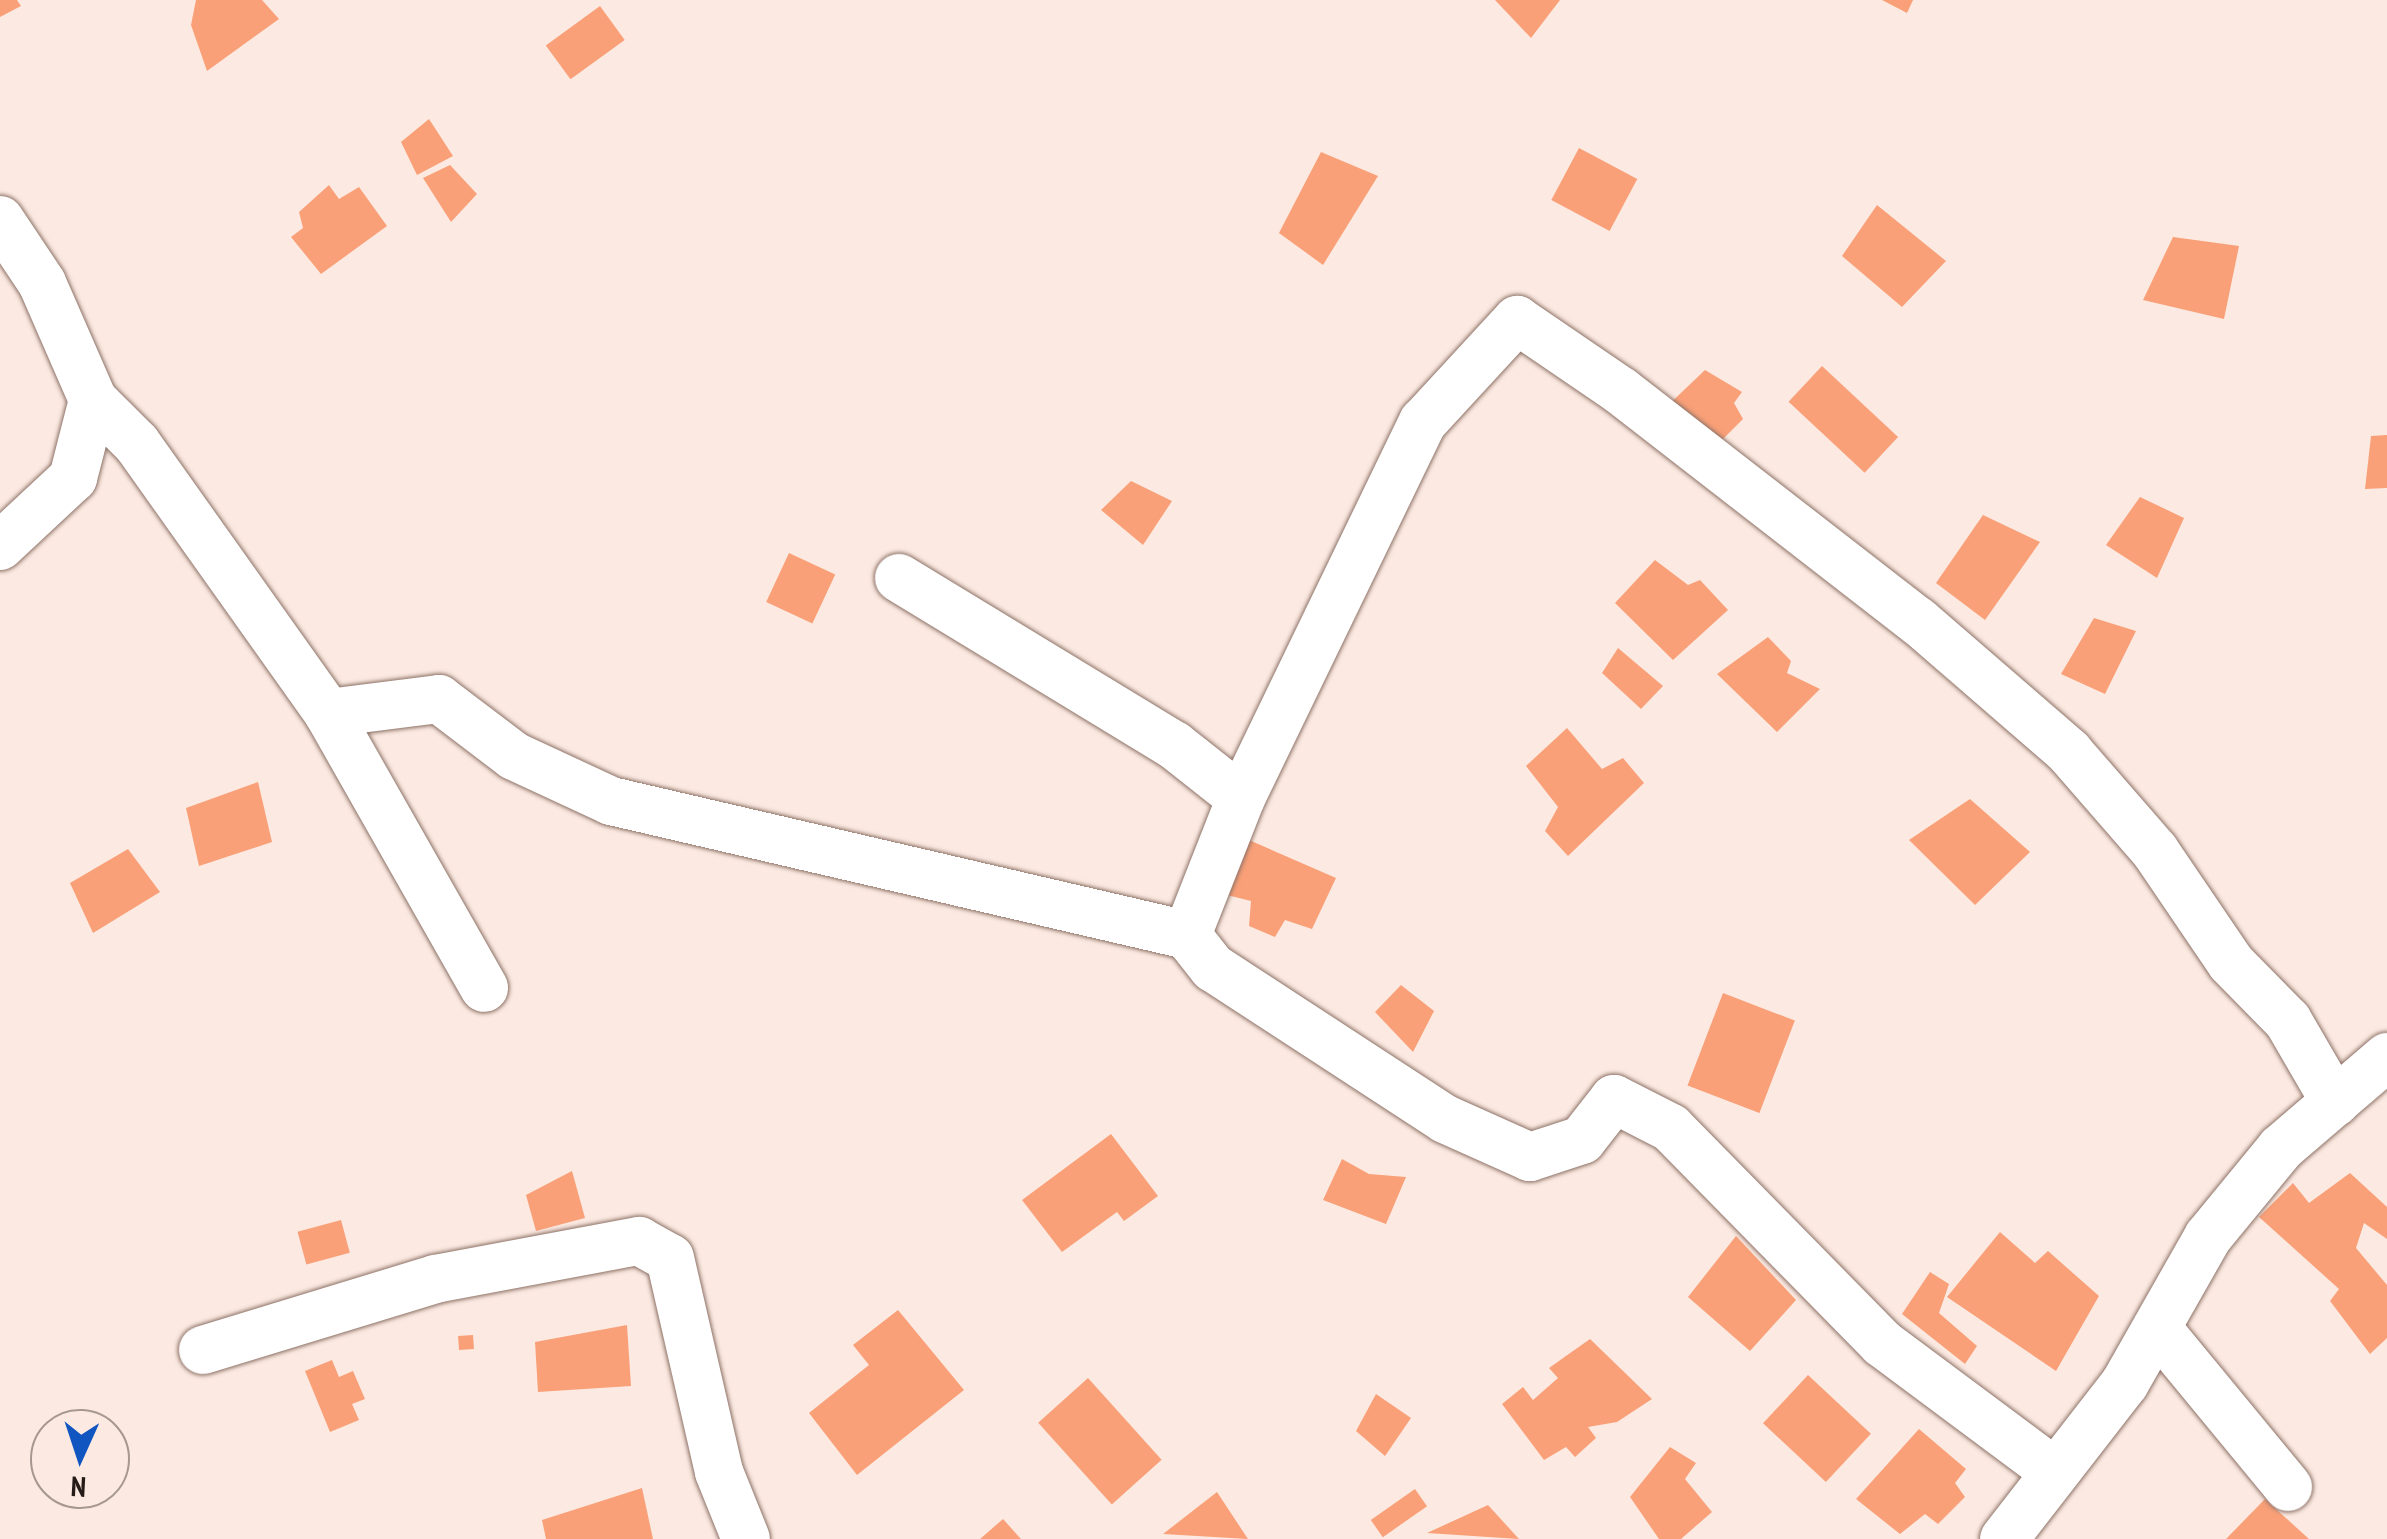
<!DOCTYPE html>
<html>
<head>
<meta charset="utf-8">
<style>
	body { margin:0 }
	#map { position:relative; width:2387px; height:1539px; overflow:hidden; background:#fceae2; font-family:"PT Sans Narrow",sans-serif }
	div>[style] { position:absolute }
	.building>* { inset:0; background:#f9a078; transform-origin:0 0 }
	.roads { filter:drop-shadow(0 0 2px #8d7267) drop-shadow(0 0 2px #8d7267) }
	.minor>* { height:48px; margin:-24px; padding:0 24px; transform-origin:24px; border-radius:24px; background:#fff }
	span { translate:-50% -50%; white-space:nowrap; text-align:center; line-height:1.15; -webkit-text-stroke:8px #fceae2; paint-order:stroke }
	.north { position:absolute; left:30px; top:1409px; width:100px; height:100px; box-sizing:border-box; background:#fceae2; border:2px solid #a69791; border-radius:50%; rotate:183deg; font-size:28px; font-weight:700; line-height:40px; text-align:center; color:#261b17 }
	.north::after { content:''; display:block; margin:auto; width:35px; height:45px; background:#1055c0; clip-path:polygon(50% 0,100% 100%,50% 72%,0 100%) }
</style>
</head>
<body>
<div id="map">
	<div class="building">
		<div style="clip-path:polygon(0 0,17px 0,21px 6px,0 17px)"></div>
		<div style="clip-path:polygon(196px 0,262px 0,279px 19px,207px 71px,191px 25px)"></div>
		<div style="clip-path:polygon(1495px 0,1560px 0,1531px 38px)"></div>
		<div style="clip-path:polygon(1882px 0,1913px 0,1907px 13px)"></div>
		<div style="left:600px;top:6px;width:42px;height:67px;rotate:54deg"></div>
		<div style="clip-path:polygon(429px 119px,453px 156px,417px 175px,401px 142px)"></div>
		<div style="left:1579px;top:148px;width:66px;height:59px;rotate:28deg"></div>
		<div style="clip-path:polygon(1321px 152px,1378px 176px,1323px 265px,1279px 233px)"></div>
		<div style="clip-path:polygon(450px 165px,477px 194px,451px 222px,423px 178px)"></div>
		<div style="clip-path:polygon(329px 185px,339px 199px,359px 187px,387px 226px,321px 274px,291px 237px,303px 228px,299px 212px)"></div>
		<div style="clip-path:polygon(1877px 205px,1946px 261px,1902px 307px,1842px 256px)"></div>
		<div style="clip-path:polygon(2173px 237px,2239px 246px,2224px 319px,2143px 300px)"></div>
		<div style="left:1822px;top:366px;width:104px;height:49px;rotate:43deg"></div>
		<div style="clip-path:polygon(1705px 370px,1742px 392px,1734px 403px,1743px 419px,1706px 456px,1662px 411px)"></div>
		<div style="clip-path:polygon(2387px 435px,2387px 488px,2365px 489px,2371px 436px)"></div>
		<div style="clip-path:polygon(1131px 481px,1172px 501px,1143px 545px,1101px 510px)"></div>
		<div style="clip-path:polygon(2140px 497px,2184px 518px,2157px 578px,2106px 545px)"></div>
		<div style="clip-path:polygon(1983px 515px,2040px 542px,1985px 620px,1936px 583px)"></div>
		<div style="left:789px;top:553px;width:51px;height:54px;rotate:25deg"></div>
		<div style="clip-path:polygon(1655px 560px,1688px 585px,1700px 580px,1728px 610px,1673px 660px,1615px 603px)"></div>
		<div style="clip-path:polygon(2094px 618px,2136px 631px,2105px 694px,2061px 674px)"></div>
		<div style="clip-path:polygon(1768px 637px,1791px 661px,1787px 673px,1820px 689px,1777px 732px,1717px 674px)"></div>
		<div style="clip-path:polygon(1618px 648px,1663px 686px,1641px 709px,1602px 673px)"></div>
		<div style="clip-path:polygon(1567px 728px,1602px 769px,1623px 758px,1644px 783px,1568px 856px,1545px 831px,1558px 807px,1526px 766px)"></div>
		<div style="clip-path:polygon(258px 782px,272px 842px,199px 866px,186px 808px)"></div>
		<div style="clip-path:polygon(1970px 799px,2030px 852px,1975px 905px,1909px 840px)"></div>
		<div style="clip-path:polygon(1249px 840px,1336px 878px,1312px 929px,1285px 920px,1275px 937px,1249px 926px,1251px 901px,1223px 894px)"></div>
		<div style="clip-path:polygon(128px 849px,160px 892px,93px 933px,70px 883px)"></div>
		<div style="clip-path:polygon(1401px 985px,1434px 1011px,1413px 1052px,1375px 1012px)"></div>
		<div style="left:1723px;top:993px;width:77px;height:99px;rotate:21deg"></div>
		<div style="clip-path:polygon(1111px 1134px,1158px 1196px,1124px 1221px,1117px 1212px,1062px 1252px,1022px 1200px)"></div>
		<div style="clip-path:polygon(1342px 1159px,1369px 1174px,1406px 1177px,1386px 1224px,1323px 1200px)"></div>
		<div style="clip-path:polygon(572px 1171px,585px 1218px,536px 1231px,526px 1195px)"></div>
		<div style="clip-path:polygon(2350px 1173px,2387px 1207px,2387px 1239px,2364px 1223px,2356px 1248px,2387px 1285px,2387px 1338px,2370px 1354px,2330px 1301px,2339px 1289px,2259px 1217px,2293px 1183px,2309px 1203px)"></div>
		<div style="left:341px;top:1220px;width:34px;height:45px;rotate:75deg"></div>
		<div style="clip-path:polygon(2000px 1232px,2035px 1263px,2048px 1251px,2099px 1296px,2056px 1371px,1947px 1297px)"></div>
		<div style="clip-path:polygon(1736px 1236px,1796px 1300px,1750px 1351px,1688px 1297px)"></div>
		<div style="clip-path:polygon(1930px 1272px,1949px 1284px,1939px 1313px,1977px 1346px,1965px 1364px,1902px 1314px)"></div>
		<div style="clip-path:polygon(898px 1310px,964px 1390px,857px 1475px,809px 1413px,869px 1365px,853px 1345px)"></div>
		<div style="clip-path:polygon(627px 1325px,631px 1386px,538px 1392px,535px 1342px)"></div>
		<div style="left:473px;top:1335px;width:14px;height:15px;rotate:86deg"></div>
		<div style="clip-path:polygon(1590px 1339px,1652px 1399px,1617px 1422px,1588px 1427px,1596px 1438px,1575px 1457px,1566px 1447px,1544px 1460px,1502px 1404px,1523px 1387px,1533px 1400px,1558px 1378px,1549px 1368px)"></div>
		<div style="clip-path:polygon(332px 1360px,339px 1377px,353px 1371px,365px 1399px,352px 1404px,359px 1420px,330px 1432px,305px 1371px)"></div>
		<div style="left:1808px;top:1375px;width:86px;height:66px;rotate:43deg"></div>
		<div style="left:1088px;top:1378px;width:110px;height:67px;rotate:48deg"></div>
		<div style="clip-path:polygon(1376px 1394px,1411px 1418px,1385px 1456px,1356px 1431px)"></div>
		<div style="clip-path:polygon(1919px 1429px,1966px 1469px,1955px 1483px,1965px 1497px,1938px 1524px,1925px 1514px,1900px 1534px,1856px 1499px)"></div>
		<div style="clip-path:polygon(1670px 1447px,1696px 1463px,1685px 1479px,1712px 1512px,1681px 1539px,1659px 1539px,1630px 1497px)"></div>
		<div style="clip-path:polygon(642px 1488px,653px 1539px,546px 1539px,542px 1520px)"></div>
		<div style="left:1415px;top:1489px;width:21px;height:54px;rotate:55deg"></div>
		<div style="clip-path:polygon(1217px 1492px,1248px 1539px,1163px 1534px)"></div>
		<div style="clip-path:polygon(2265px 1499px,2309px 1539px,2226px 1539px)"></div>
		<div style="clip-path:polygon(1488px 1505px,1519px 1539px,1427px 1533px)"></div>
		<div style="clip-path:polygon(1003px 1519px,1021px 1539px,980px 1539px)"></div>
	</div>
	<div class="roads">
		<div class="minor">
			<div style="left:0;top:220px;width:76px;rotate:56.3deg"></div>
			<div style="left:42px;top:283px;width:128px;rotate:66.4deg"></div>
			<div style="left:93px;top:400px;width:62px;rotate:45deg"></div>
			<div style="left:137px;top:444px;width:330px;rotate:54.6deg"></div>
			<div style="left:328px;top:713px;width:112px;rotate:-7.2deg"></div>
			<div style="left:439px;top:699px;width:94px;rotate:37.2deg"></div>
			<div style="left:514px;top:756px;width:107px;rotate:24.9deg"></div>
			<div style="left:611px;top:801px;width:591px;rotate:13.1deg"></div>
			<div style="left:0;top:546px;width:100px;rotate:-43deg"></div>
			<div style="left:73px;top:478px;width:81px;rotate:-75.6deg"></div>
			<div style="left:899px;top:578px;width:322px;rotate:31.3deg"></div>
			<div style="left:1174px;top:745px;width:85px;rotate:38.3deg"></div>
			<div style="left:328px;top:713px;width:316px;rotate:60.4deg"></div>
			<div style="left:2157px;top:1328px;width:206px;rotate:50.5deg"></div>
			<div style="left:203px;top:1350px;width:243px;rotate:-17deg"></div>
			<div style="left:435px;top:1279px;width:208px;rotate:-10.6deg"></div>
			<div style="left:639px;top:1241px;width:35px;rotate:29deg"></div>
			<div style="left:670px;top:1258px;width:220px;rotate:77.1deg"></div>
			<div style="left:719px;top:1472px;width:72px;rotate:68.1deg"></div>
			<div style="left:2051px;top:1469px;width:211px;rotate:-143.3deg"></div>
			<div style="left:1882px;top:1343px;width:301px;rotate:-134.5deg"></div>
			<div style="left:1671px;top:1128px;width:64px;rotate:-153deg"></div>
			<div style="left:1614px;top:1099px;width:52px;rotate:128deg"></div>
			<div style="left:1582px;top:1140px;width:55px;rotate:161.9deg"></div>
			<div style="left:1530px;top:1157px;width:93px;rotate:-155.9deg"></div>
			<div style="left:1445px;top:1119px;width:277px;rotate:-146.9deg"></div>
			<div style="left:1213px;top:968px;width:42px;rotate:-128.2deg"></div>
			<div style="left:1187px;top:935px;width:147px;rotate:-68.5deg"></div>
			<div style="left:1241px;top:798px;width:418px;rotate:-64.2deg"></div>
			<div style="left:1423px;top:422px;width:139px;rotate:-47.3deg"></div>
			<div style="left:1517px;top:320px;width:126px;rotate:34.3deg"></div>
			<div style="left:1621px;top:391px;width:376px;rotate:37.8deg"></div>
			<div style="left:1918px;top:621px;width:200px;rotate:40.9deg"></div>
			<div style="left:2069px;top:752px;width:131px;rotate:49deg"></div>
			<div style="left:2155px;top:851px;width:135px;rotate:55.8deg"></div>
			<div style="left:2231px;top:963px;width:81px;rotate:45.5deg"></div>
			<div style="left:2288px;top:1021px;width:94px;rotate:59.9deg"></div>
			<div style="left:2004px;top:1539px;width:197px;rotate:-52.2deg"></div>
			<div style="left:2125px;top:1383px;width:168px;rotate:-60.4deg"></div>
			<div style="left:2208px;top:1237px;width:115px;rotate:-50.6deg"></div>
			<div style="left:2281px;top:1148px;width:140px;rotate:-40.6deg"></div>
		</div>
	</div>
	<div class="north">N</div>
</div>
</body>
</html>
